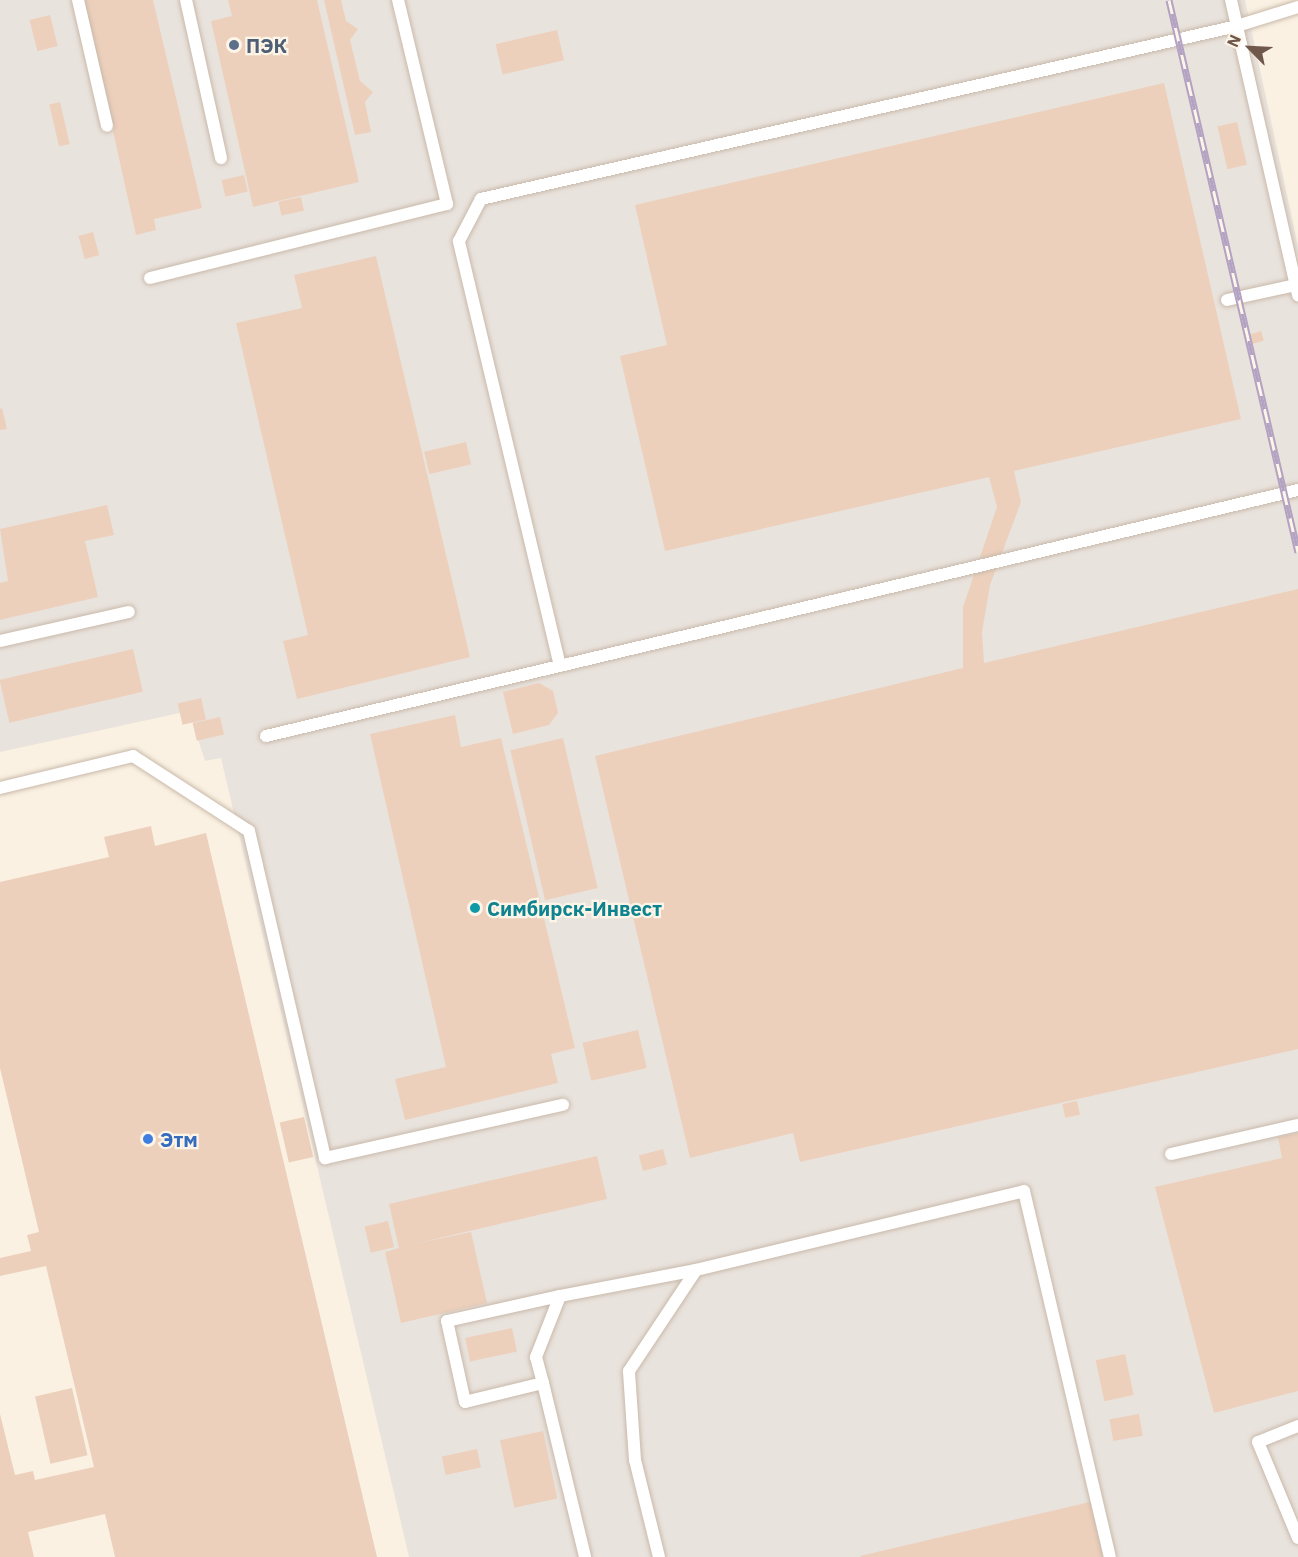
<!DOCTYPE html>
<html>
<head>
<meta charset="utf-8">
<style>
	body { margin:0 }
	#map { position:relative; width:1298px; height:1557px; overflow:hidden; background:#faf1e2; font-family:"IBM Plex Sans",sans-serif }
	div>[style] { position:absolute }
	.industrial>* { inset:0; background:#e9e3dd }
	.building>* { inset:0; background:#edd0bc; transform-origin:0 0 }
	.roads { filter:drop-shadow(0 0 2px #c9b9aa) drop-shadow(0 0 2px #c9b9aa) }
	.service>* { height:12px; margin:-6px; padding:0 6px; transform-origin:6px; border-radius:6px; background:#fff }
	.rail>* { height:7px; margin-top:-3.5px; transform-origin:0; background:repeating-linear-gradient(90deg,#fdf5e8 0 14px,#b4a2c2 0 28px); box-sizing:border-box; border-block:2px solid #b4a2c2 }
	.dots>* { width:16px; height:16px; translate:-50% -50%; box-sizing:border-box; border:3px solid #fdf5e8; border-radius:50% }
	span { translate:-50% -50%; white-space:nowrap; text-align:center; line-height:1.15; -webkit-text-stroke:4.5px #fdf5e8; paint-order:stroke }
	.service-label { font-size:20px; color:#4e5e75; font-weight:700 }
	.left { translate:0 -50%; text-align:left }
	.culture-label { font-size:20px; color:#0d838f; font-weight:700 }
	.shop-label { font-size:20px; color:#366cbe; font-weight:700 }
	.north { position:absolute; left:1220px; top:18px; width:60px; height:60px; -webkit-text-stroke:4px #fdf5e8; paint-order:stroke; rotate:294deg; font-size:16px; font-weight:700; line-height:24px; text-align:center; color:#6f584b }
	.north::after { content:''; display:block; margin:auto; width:21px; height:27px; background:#6f584b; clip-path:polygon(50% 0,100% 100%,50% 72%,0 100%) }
</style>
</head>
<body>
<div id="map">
	<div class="industrial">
		<div style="clip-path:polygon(0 0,1245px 0,1298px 246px,1298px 1557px,409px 1557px,221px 758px,205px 761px,189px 711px,0 752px)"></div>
	</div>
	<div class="building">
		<div style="clip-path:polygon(84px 0,153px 0,202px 208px,154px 219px,156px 230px,136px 235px)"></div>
		<div style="clip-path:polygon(228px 0,317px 0,359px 182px,253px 207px,211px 21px,232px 16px)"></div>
		<div style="clip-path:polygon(324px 0,341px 0,346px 21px,358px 29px,350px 40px,360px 81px,373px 92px,365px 102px,371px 132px,355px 135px)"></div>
		<div style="left:50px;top:15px;width:32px;height:21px;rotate:76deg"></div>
		<div style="left:557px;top:30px;width:31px;height:63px;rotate:77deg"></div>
		<div style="clip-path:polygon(1164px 83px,1241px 419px,1014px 471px,1021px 502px,990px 585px,982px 632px,984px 663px,1298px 589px,1298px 1049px,800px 1162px,793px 1133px,690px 1158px,595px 756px,963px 668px,963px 607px,997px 507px,989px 477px,665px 551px,620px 356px,667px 345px,635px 205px)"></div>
		<div style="left:60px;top:102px;width:43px;height:11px;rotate:77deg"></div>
		<div style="left:1237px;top:122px;width:44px;height:20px;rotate:77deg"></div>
		<div style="left:244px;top:175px;width:17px;height:23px;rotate:77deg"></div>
		<div style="left:301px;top:197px;width:14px;height:23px;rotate:78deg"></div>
		<div style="left:93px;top:232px;width:24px;height:15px;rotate:75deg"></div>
		<div style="clip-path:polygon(376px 256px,470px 657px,297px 699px,283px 641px,308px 635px,236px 323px,302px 308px,294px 275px)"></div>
		<div style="left:1261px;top:331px;width:10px;height:12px;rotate:73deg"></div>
		<div style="clip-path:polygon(2px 408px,7px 429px,0 430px,0 409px)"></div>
		<div style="left:466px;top:442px;width:23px;height:43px;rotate:77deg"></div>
		<div style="clip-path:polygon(107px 505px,114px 535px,85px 541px,98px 597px,0 620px,0 583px,8px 581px,0 529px)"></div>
		<div style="left:133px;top:649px;width:44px;height:137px;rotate:77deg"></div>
		<div style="clip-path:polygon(539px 683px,553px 691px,558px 713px,549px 725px,513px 734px,503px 692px)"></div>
		<div style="left:201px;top:698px;width:22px;height:24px;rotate:77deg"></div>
		<div style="clip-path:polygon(455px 715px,461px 747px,501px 738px,575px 1048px,551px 1054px,558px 1083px,405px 1120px,395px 1079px,446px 1067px,370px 734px)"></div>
		<div style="left:220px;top:717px;width:18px;height:28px;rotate:77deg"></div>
		<div style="left:563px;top:738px;width:154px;height:54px;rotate:77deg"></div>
		<div style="clip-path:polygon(151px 826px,155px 846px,206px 833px,377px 1557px,115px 1557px,105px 1514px,28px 1532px,34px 1557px,0 1557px,0 1414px,15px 1475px,33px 1471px,35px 1480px,94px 1467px,46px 1266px,0 1276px,0 1258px,31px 1251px,27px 1235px,39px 1232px,0 1068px,0 882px,109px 857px,104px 837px)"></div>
		<div style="left:638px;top:1030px;width:39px;height:57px;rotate:77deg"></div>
		<div style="left:1077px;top:1101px;width:14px;height:15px;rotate:78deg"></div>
		<div style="left:304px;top:1117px;width:41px;height:25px;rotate:77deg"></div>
		<div style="clip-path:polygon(1298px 1133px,1298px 1391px,1214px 1413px,1155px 1187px,1282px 1158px,1278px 1137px)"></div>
		<div style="left:663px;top:1149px;width:16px;height:25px;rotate:75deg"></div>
		<div style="clip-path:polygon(597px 1156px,607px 1199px,414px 1244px,471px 1232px,487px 1303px,401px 1323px,385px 1252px,399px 1248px,389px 1204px)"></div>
		<div style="left:388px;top:1221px;width:27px;height:24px;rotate:77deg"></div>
		<div style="left:512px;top:1328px;width:24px;height:48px;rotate:78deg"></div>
		<div style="left:1125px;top:1354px;width:42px;height:30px;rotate:78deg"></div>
		<div style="left:72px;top:1388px;width:69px;height:38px;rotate:77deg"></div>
		<div style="left:1139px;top:1414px;width:22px;height:30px;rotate:80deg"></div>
		<div style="left:543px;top:1431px;width:69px;height:44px;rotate:78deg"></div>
		<div style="left:477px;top:1449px;width:19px;height:36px;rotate:78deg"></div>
		<div style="clip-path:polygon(1094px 1501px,1106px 1557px,861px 1557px,860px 1556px)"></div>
	</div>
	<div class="roads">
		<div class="service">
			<div style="left:78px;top:0;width:129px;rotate:77deg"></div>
			<div style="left:186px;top:0;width:162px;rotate:77.5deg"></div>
			<div style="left:1231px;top:0;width:303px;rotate:77.2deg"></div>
			<div style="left:150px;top:278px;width:306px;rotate:-14deg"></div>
			<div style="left:447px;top:204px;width:210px;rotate:-103.5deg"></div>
			<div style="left:1227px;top:300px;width:71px;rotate:-12.3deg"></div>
			<div style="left:0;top:641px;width:132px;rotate:-12.7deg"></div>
			<div style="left:560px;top:666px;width:437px;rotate:-103.4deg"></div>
			<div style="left:459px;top:241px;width:47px;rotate:-62.4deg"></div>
			<div style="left:481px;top:199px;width:776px;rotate:-12.89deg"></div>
			<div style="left:1237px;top:26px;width:64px;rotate:-17.3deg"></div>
			<div style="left:266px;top:736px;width:1061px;rotate:-13.41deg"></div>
			<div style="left:0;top:788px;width:137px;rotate:-13.5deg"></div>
			<div style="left:133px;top:756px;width:138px;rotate:32.9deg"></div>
			<div style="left:249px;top:831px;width:336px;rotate:76.9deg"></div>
			<div style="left:325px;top:1158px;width:244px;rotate:-12.6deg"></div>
			<div style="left:1171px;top:1154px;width:130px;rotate:-12.9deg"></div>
			<div style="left:560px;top:1296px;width:66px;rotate:111.5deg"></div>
			<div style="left:536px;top:1357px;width:27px;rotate:75deg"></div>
			<div style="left:543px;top:1383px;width:80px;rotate:166.3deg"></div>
			<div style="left:465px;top:1402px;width:83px;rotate:-102.5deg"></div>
			<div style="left:447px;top:1321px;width:116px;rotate:-12.5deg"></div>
			<div style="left:560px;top:1296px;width:138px;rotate:-10.8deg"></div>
			<div style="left:543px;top:1383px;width:179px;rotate:76.4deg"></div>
			<div style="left:1298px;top:1426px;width:43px;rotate:158.2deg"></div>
			<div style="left:1258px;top:1442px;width:104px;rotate:67.4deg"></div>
			<div style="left:659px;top:1557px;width:100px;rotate:-103.9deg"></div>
			<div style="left:635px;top:1460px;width:89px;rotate:-93.9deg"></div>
			<div style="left:629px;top:1371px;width:121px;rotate:-56.4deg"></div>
			<div style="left:696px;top:1270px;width:337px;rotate:-13.5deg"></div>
			<div style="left:1024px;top:1191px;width:376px;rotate:76.8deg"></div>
		</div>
	</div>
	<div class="rail">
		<div style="left:1169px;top:0;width:567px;rotate:76.85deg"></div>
	</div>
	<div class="dots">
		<div style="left:234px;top:45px;background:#5c6f8a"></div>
		<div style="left:475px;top:908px;background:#0f9aa8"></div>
		<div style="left:148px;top:1139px;background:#3f7fe0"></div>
	</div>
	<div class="service-label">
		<span class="left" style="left:246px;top:45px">ПЭК</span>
	</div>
	<div class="culture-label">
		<span class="left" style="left:487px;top:908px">Симбирск-Инвест</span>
	</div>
	<div class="shop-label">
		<span class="left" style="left:160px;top:1139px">Этм</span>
	</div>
	<div class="north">N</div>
</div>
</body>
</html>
